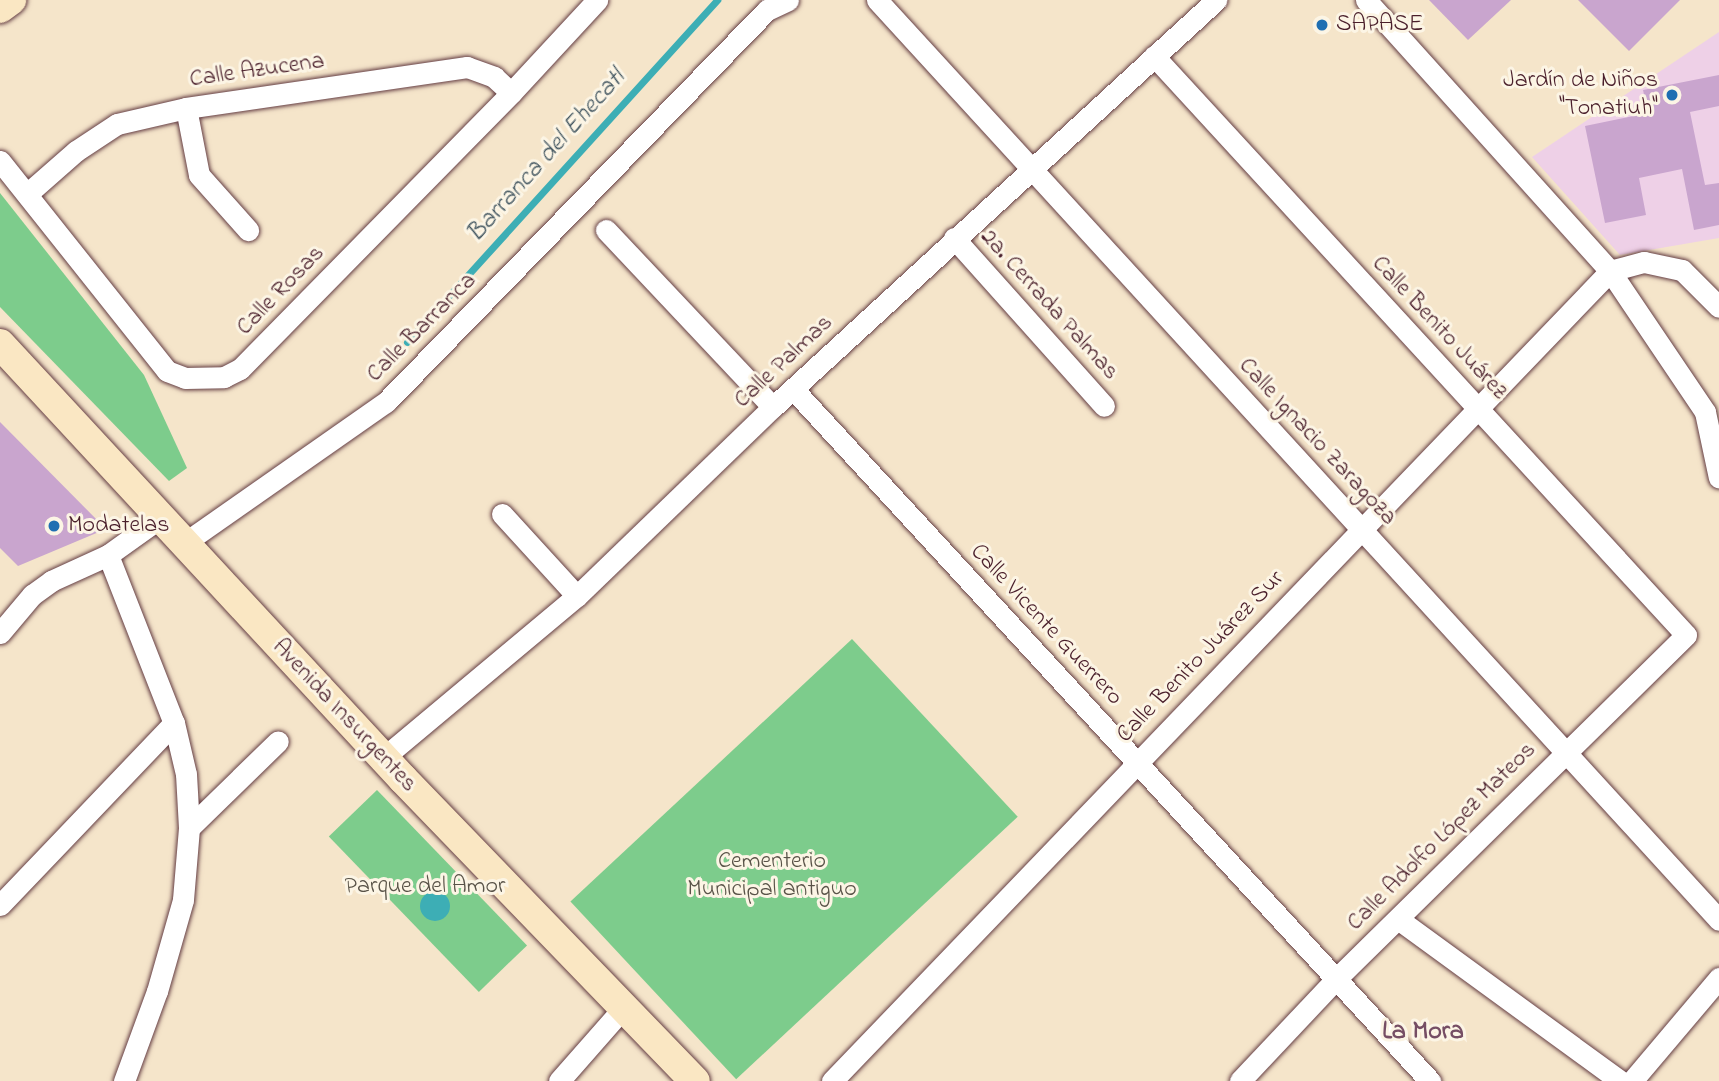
<!DOCTYPE html>
<html>
<head>
<meta charset="utf-8">
<style>
	body { margin:0 }
	#map { position:relative; width:1719px; height:1081px; overflow:hidden; background:#f5e5ca; font-family:"Indie Flower",sans-serif }
	div>[style] { position:absolute }
	.built>* { inset:0; background:#eed0e7 }
	.green>* { inset:0; background:#7dcc8c; transform-origin:0 0 }
	.water>* { inset:0; background:#3daeb5 }
	.round { border-radius:50% }
	.stream>* { height:7px; margin:-3.5px; padding:0 3.5px; transform-origin:3.5px; border-radius:3.5px; background:#3daeb5 }
	.building>* { inset:0; background:#c9a5ce }
	.roads { filter:drop-shadow(0 0 2px #643d43) drop-shadow(0 0 2px #643d43) }
	.minor>* { height:21px; margin:-10.5px; padding:0 10.5px; transform-origin:10.5px; border-radius:10.5px; background:#fff }
	.secondary>* { height:30px; margin:-15px; padding:0 15px; transform-origin:15px; border-radius:15px; background:#fae7c3 }
	.dots>* { width:19px; height:19px; translate:-50% -50%; box-sizing:border-box; border:4px solid #fcf5e5; border-radius:50% }
	span { translate:-50% -50%; white-space:nowrap; text-align:center; line-height:1.15; -webkit-text-stroke:6px #fcf5e5; paint-order:stroke }
	.poi-label { font-size:24px; color:#4a1f2b }
	.left { translate:0 -50%; text-align:left }
	.right { translate:-100% -50%; text-align:right }
	.street-label { font-size:24px; color:#4a1f2b }
	.park-label { font-size:24px; color:#595348 }
	.water-label { font-size:26px; color:#455862; font-style:italic }
	.neighbourhood-label { font-size:26px; color:#764e64; font-weight:700 }
</style>
</head>
<body>
<div id="map">
	<div class="built">
		<div style="clip-path:polygon(1719px 32px,1719px 238px,1620px 255px,1532px 157px)"></div>
	</div>
	<div class="green">
		<div style="clip-path:polygon(0 193px,144px 375px,187px 468px,169px 481px,0 307px)"></div>
		<div style="left:852px;top:639px;width:243px;height:385px;rotate:47deg"></div>
		<div style="left:377px;top:790px;width:216px;height:67px;rotate:46deg"></div>
	</div>
	<div class="water">
		<div class="round" style="left:420px;top:891px;width:30px;height:30px"></div>
	</div>
	<div class="stream">
		<div style="left:407px;top:342px;width:462px;rotate:-47.8deg"></div>
	</div>
	<div class="building">
		<div style="clip-path:polygon(1429px 0,1511px 0,1468px 40px)"></div>
		<div style="clip-path:polygon(1578px 0,1680px 0,1629px 51px)"></div>
		<div style="clip-path:polygon(1719px 75px,1719px 106px,1690px 112px,1705px 185px,1719px 183px,1719px 225px,1694px 230px,1682px 169px,1639px 178px,1646px 215px,1605px 223px,1585px 126px,1648px 113px,1643px 90px)"></div>
		<div style="clip-path:polygon(0 422px,106px 529px,18px 566px,0 548px)"></div>
	</div>
	<div class="roads">
		<div class="minor">
			<div style="left:877px;top:0;width:1247px;rotate:47.53deg"></div>
			<div style="left:1366px;top:0;width:365px;rotate:48deg"></div>
			<div style="left:1610px;top:271px;width:170px;rotate:56deg"></div>
			<div style="left:1705px;top:412px;width:67px;rotate:78deg"></div>
			<div style="left:1154px;top:56px;width:786px;rotate:47.42deg"></div>
			<div style="left:1686px;top:635px;width:491px;rotate:135.5deg"></div>
			<div style="left:1336px;top:979px;width:140px;rotate:133.3deg"></div>
			<div style="left:186px;top:108px;width:68px;rotate:79deg"></div>
			<div style="left:199px;top:175px;width:74px;rotate:48.3deg"></div>
			<div style="left:0;top:161px;width:268px;rotate:51.5deg"></div>
			<div style="left:167px;top:371px;width:19px;rotate:21deg"></div>
			<div style="left:185px;top:378px;width:39px;rotate:-1deg"></div>
			<div style="left:224px;top:377px;width:18px;rotate:-27deg"></div>
			<div style="left:240px;top:369px;width:387px;rotate:-45.5deg"></div>
			<div style="left:511px;top:93px;width:127px;rotate:-47.2deg"></div>
			<div style="left:27px;top:194px;width:65px;rotate:-41.3deg"></div>
			<div style="left:76px;top:151px;width:49px;rotate:-33.4deg"></div>
			<div style="left:117px;top:124px;width:71px;rotate:-13.1deg"></div>
			<div style="left:186px;top:108px;width:284px;rotate:-8.3deg"></div>
			<div style="left:467px;top:67px;width:29px;rotate:20deg"></div>
			<div style="left:494px;top:77px;width:23px;rotate:43deg"></div>
			<div style="left:606px;top:230px;width:243px;rotate:46.7deg"></div>
			<div style="left:954px;top:238px;width:225px;rotate:48.2deg"></div>
			<div style="left:1610px;top:271px;width:35px;rotate:-15deg"></div>
			<div style="left:1644px;top:262px;width:39px;rotate:12deg"></div>
			<div style="left:1682px;top:270px;width:52px;rotate:45deg"></div>
			<div style="left:793px;top:389px;width:941px;rotate:47.37deg"></div>
			<div style="left:502px;top:514px;width:111px;rotate:47.6deg"></div>
			<div style="left:183px;top:544px;width:248px;rotate:-35deg"></div>
			<div style="left:386px;top:402px;width:547px;rotate:-45.82deg"></div>
			<div style="left:767px;top:10px;width:23px;rotate:-25deg"></div>
			<div style="left:108px;top:555px;width:180px;rotate:68.6deg"></div>
			<div style="left:174px;top:723px;width:52px;rotate:76.8deg"></div>
			<div style="left:186px;top:774px;width:54px;rotate:86.8deg"></div>
			<div style="left:189px;top:828px;width:72px;rotate:94.8deg"></div>
			<div style="left:183px;top:900px;width:95px;rotate:105.9deg"></div>
			<div style="left:157px;top:991px;width:96px;rotate:110.1deg"></div>
			<div style="left:0;top:633px;width:50px;rotate:-49.9deg"></div>
			<div style="left:32px;top:595px;width:24px;rotate:-36deg"></div>
			<div style="left:51px;top:581px;width:63px;rotate:-24.5deg"></div>
			<div style="left:108px;top:555px;width:65px;rotate:-35.6deg"></div>
			<div style="left:383px;top:758px;width:253px;rotate:-39.9deg"></div>
			<div style="left:577px;top:596px;width:272px;rotate:-44deg"></div>
			<div style="left:773px;top:407px;width:602px;rotate:-42.57deg"></div>
			<div style="left:189px;top:828px;width:124px;rotate:-44.3deg"></div>
			<div style="left:0;top:905px;width:252px;rotate:-46.3deg"></div>
			<div style="left:1398px;top:919px;width:275px;rotate:36.1deg"></div>
			<div style="left:559px;top:1081px;width:98px;rotate:-48.7deg"></div>
			<div style="left:832px;top:1081px;width:1123px;rotate:-46.15deg"></div>
			<div style="left:1632px;top:1081px;width:135px;rotate:-49.8deg"></div>
		</div>
		<div class="secondary">
			<div style="left:0;top:8px;width:14px;rotate:-36deg"></div>
			<div style="left:0;top:344px;width:593px;rotate:47.19deg"></div>
			<div style="left:403px;top:779px;width:420px;rotate:46deg"></div>
		</div>
	</div>
	<div class="dots">
		<div style="left:1322px;top:25px;background:#1f6fb2"></div>
		<div style="left:1672px;top:95px;background:#1f6fb2"></div>
		<div style="left:54px;top:526px;background:#1f6fb2"></div>
	</div>
	<div class="poi-label">
		<span class="left" style="left:1336px;top:25px">SAPASE</span>
		<span class="right" style="left:1658px;top:95px">Jardín de Niños<br>"Tonatiuh"</span>
		<span class="left" style="left:68px;top:526px">Modatelas</span>
	</div>
	<div class="street-label">
		<span style="left:257px;top:71px;rotate:-8deg">Calle Azucena</span>
		<span style="left:281px;top:291px;rotate:-46deg">Calle Rosas</span>
		<span style="left:1049px;top:305px;rotate:48deg">2a. Cerrada Palmas</span>
		<span style="left:422px;top:328px;rotate:-45deg">Calle Barranca</span>
		<span style="left:1439px;top:328px;rotate:47deg">Calle Benito Juárez</span>
		<span style="left:784px;top:362px;rotate:-43deg">Calle Palmas</span>
		<span style="left:1317px;top:442px;rotate:47deg">Calle Ignacio Zaragoza</span>
		<span style="left:1046px;top:625px;rotate:47deg">Calle Vicente Guerrero</span>
		<span style="left:1201px;top:657px;rotate:-46deg">Calle Benito Juárez Sur</span>
		<span style="left:344px;top:716px;rotate:47deg">Avenida Insurgentes</span>
		<span style="left:1442px;top:837px;rotate:-45deg">Calle Adolfo López Mateos</span>
	</div>
	<div class="park-label">
		<span style="left:772px;top:876px">Cementerio<br>Municipal antiguo</span>
		<span style="left:425px;top:887px">Parque del Amor</span>
	</div>
	<div class="water-label">
		<span style="left:547px;top:157px;rotate:-48deg">Barranca del Ehecatl</span>
	</div>
	<div class="neighbourhood-label">
		<span style="left:1423px;top:1033px">La Mora</span>
	</div>
</div>
</body>
</html>
